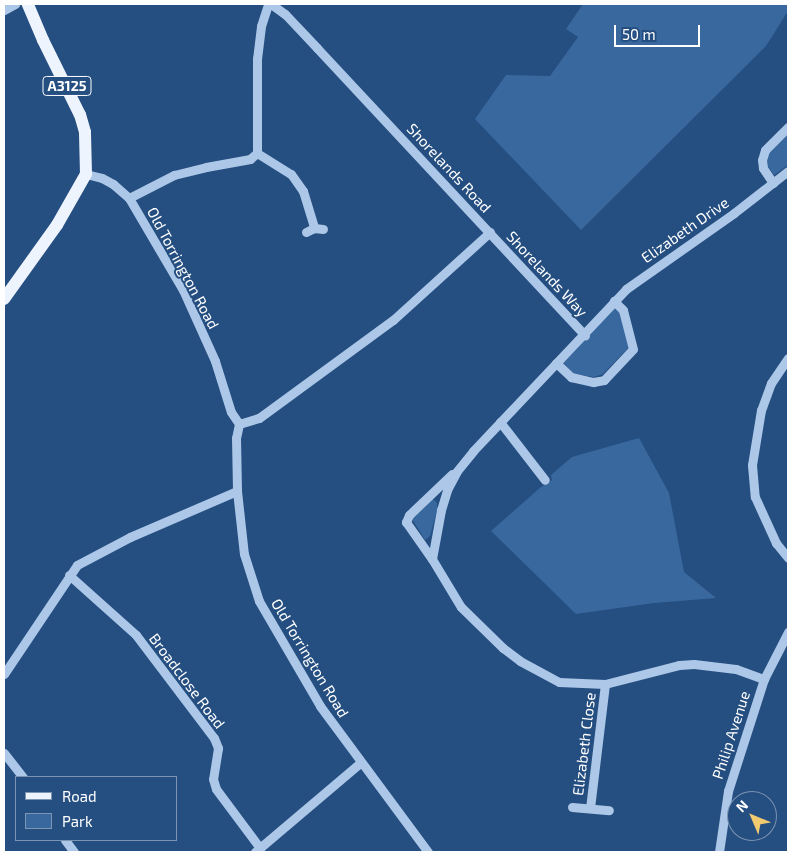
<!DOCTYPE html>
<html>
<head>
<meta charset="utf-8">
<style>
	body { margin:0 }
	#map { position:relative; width:792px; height:856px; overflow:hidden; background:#254e81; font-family:"Exo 2",sans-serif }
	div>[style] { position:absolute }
	.green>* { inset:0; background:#39689f }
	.minor>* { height:9px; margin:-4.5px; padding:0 4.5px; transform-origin:4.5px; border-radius:4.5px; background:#acc7e7 }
	.major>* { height:12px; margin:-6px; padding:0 6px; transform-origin:6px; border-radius:6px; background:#eef4fd }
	span { translate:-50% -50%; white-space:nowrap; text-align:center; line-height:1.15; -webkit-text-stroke:4px #254e81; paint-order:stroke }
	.shield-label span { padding:1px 4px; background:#254e81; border:1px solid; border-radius:4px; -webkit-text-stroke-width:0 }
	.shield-label { font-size:14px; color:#fff; font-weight:700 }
	.street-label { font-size:15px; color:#fff }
	.frame { position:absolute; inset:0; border:5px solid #fff; pointer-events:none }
	.legend { position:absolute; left:15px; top:776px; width:162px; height:65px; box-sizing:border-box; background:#254e81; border:1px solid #7c95b3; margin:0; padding:6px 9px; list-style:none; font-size:15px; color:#fff }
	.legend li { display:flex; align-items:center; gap:10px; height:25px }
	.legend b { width:25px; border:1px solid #7c95b3 }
	.north { position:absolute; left:727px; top:791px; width:50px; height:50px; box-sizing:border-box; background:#254e81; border:1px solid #7c95b3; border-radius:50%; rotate:315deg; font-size:14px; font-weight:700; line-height:20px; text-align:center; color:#fff }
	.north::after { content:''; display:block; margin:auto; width:18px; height:22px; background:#f1ca70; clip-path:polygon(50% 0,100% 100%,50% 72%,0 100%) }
	.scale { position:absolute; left:614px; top:25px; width:86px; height:22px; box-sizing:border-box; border:2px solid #fff; border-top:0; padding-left:6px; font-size:15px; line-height:18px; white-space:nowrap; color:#fff; -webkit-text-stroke:4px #254e81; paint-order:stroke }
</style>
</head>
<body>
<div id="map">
	<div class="green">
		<div style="clip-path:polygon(583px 4px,788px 4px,788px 11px,766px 46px,581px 230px,475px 119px,506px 75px,550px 76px,578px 37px,566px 29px)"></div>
		<div style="clip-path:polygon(788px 133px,788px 165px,774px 175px,767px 165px,768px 154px)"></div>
		<div style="clip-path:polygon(614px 308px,620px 313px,629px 347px,603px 374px,594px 377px,575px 374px,561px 363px)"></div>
		<div style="clip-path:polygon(639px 438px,669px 493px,684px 572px,716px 598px,654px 603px,576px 614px,491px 531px,541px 487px,552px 480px,551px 475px,572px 457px)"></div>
		<div style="clip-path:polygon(432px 498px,437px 503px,437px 510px,430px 536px,425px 540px,412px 519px)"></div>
	</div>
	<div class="minor">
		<div style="left:271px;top:4px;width:17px;rotate:36deg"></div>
		<div style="left:285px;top:14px;width:47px;rotate:46.7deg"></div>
		<div style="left:317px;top:48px;width:393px;rotate:47deg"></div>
		<div style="left:4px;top:10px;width:13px;rotate:-29deg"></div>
		<div style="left:257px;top:153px;width:40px;rotate:32deg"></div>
		<div style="left:291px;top:174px;width:21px;rotate:55deg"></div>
		<div style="left:303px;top:191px;width:39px;rotate:73deg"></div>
		<div style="left:86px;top:174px;width:16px;rotate:14deg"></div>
		<div style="left:102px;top:178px;width:13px;rotate:29deg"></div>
		<div style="left:113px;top:184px;width:21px;rotate:41deg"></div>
		<div style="left:129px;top:198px;width:107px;rotate:59.6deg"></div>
		<div style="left:183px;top:290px;width:78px;rotate:65.7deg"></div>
		<div style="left:215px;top:361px;width:53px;rotate:72.6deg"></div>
		<div style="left:231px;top:412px;width:14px;rotate:56deg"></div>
		<div style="left:239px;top:424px;width:14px;rotate:102deg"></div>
		<div style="left:236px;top:438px;width:53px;rotate:88.9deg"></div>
		<div style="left:237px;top:491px;width:63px;rotate:83.7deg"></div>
		<div style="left:244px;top:554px;width:49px;rotate:72.3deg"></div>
		<div style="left:259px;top:601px;width:121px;rotate:59.8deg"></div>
		<div style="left:320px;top:706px;width:182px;rotate:53.5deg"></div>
		<div style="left:773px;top:183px;width:18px;rotate:-124deg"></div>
		<div style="left:763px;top:168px;width:8px;rotate:-97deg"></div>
		<div style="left:762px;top:160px;width:10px;rotate:-73deg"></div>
		<div style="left:765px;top:150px;width:33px;rotate:-45deg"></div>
		<div style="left:129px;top:198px;width:51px;rotate:-27.1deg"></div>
		<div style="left:174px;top:175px;width:33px;rotate:-14deg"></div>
		<div style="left:206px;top:167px;width:45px;rotate:-10.3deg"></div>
		<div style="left:250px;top:159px;width:9px;rotate:-41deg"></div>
		<div style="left:257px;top:153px;width:94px;rotate:-90deg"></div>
		<div style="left:257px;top:59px;width:33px;rotate:-83deg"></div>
		<div style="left:261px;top:26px;width:23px;rotate:-72deg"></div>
		<div style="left:306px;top:232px;width:9px;rotate:-27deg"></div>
		<div style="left:314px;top:228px;width:9px;rotate:6deg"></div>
		<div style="left:788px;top:358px;width:30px;rotate:124deg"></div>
		<div style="left:771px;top:383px;width:29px;rotate:110deg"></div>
		<div style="left:761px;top:410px;width:56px;rotate:99.3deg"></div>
		<div style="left:752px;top:465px;width:32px;rotate:85deg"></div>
		<div style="left:755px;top:497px;width:51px;rotate:65.5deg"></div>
		<div style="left:776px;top:543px;width:19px;rotate:51deg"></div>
		<div style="left:556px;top:363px;width:21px;rotate:43deg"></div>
		<div style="left:571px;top:377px;width:23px;rotate:13deg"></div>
		<div style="left:593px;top:382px;width:11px;rotate:-10deg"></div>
		<div style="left:604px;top:380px;width:42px;rotate:-46.9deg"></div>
		<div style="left:633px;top:349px;width:40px;rotate:-104.4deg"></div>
		<div style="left:623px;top:310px;width:13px;rotate:-135deg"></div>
		<div style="left:500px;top:422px;width:73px;rotate:52.2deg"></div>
		<div style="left:239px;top:424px;width:21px;rotate:-17deg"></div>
		<div style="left:259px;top:418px;width:166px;rotate:-36.2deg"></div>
		<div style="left:393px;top:320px;width:131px;rotate:-42.2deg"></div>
		<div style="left:452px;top:474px;width:59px;rotate:136.4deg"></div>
		<div style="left:409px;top:515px;width:8px;rotate:113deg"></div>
		<div style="left:406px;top:522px;width:45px;rotate:54.9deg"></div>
		<div style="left:432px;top:559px;width:56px;rotate:58.9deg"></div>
		<div style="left:461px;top:607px;width:59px;rotate:44.3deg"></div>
		<div style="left:503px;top:648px;width:21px;rotate:37deg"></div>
		<div style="left:520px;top:661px;width:44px;rotate:28.3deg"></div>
		<div style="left:559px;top:682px;width:46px;rotate:2.5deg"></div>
		<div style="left:605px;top:684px;width:76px;rotate:-14.4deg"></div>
		<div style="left:679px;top:665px;width:15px;rotate:-4deg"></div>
		<div style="left:694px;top:664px;width:42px;rotate:6.8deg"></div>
		<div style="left:736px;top:669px;width:30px;rotate:20deg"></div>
		<div style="left:432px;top:559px;width:50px;rotate:-79.6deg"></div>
		<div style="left:441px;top:510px;width:21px;rotate:-73deg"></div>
		<div style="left:447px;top:490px;width:21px;rotate:-62deg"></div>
		<div style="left:457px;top:471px;width:26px;rotate:-51deg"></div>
		<div style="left:473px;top:451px;width:223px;rotate:-46.6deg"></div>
		<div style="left:626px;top:289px;width:132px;rotate:-35.1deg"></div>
		<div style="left:734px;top:213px;width:68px;rotate:-37.9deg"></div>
		<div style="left:69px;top:575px;width:90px;rotate:41.8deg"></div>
		<div style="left:136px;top:635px;width:129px;rotate:52.9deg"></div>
		<div style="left:214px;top:738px;width:11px;rotate:68deg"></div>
		<div style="left:218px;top:748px;width:31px;rotate:99deg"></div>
		<div style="left:213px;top:779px;width:10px;rotate:73deg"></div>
		<div style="left:216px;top:789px;width:74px;rotate:53.3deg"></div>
		<div style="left:4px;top:674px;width:131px;rotate:-56.2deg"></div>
		<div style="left:77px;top:565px;width:60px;rotate:-27.8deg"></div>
		<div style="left:130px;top:537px;width:116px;rotate:-23.3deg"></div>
		<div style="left:4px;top:753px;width:31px;rotate:52deg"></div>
		<div style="left:572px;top:807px;width:37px;rotate:5deg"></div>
		<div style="left:590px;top:808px;width:125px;rotate:-83.1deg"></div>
		<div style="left:65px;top:840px;width:15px;rotate:53deg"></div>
		<div style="left:255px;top:852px;width:138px;rotate:-40.3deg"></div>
		<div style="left:719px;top:852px;width:62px;rotate:-81.6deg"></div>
		<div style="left:728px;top:791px;width:118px;rotate:-72.2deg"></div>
		<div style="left:764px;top:679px;width:53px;rotate:-62.9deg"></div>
	</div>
	<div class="major">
		<div style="left:4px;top:299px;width:91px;rotate:-54.4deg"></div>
		<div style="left:57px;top:225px;width:59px;rotate:-60.4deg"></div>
		<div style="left:86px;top:174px;width:42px;rotate:-91.4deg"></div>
		<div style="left:85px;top:132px;width:18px;rotate:-106deg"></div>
		<div style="left:80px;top:115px;width:84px;rotate:-116.3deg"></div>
		<div style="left:43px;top:40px;width:39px;rotate:-113deg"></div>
	</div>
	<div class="shield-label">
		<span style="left:67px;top:86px">A3125</span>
	</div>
	<div class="street-label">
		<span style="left:449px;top:168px;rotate:47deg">Shorelands Road</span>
		<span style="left:685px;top:230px;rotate:-35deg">Elizabeth Drive</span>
		<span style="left:183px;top:268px;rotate:62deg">Old Torrington Road</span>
		<span style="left:547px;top:274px;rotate:47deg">Shorelands Way</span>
		<span style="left:310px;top:658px;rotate:59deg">Old Torrington Road</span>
		<span style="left:187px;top:681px;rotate:53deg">Broadclose Road</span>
		<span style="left:731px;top:735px;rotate:-72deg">Philip Avenue</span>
		<span style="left:584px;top:744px;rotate:-83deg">Elizabeth Close</span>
	</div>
	<div class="frame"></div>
	<ul class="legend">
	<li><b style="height:6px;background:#eef4fd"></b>Road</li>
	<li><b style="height:14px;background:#39689f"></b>Park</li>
	</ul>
	<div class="north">N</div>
	<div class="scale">50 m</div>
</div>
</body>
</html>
